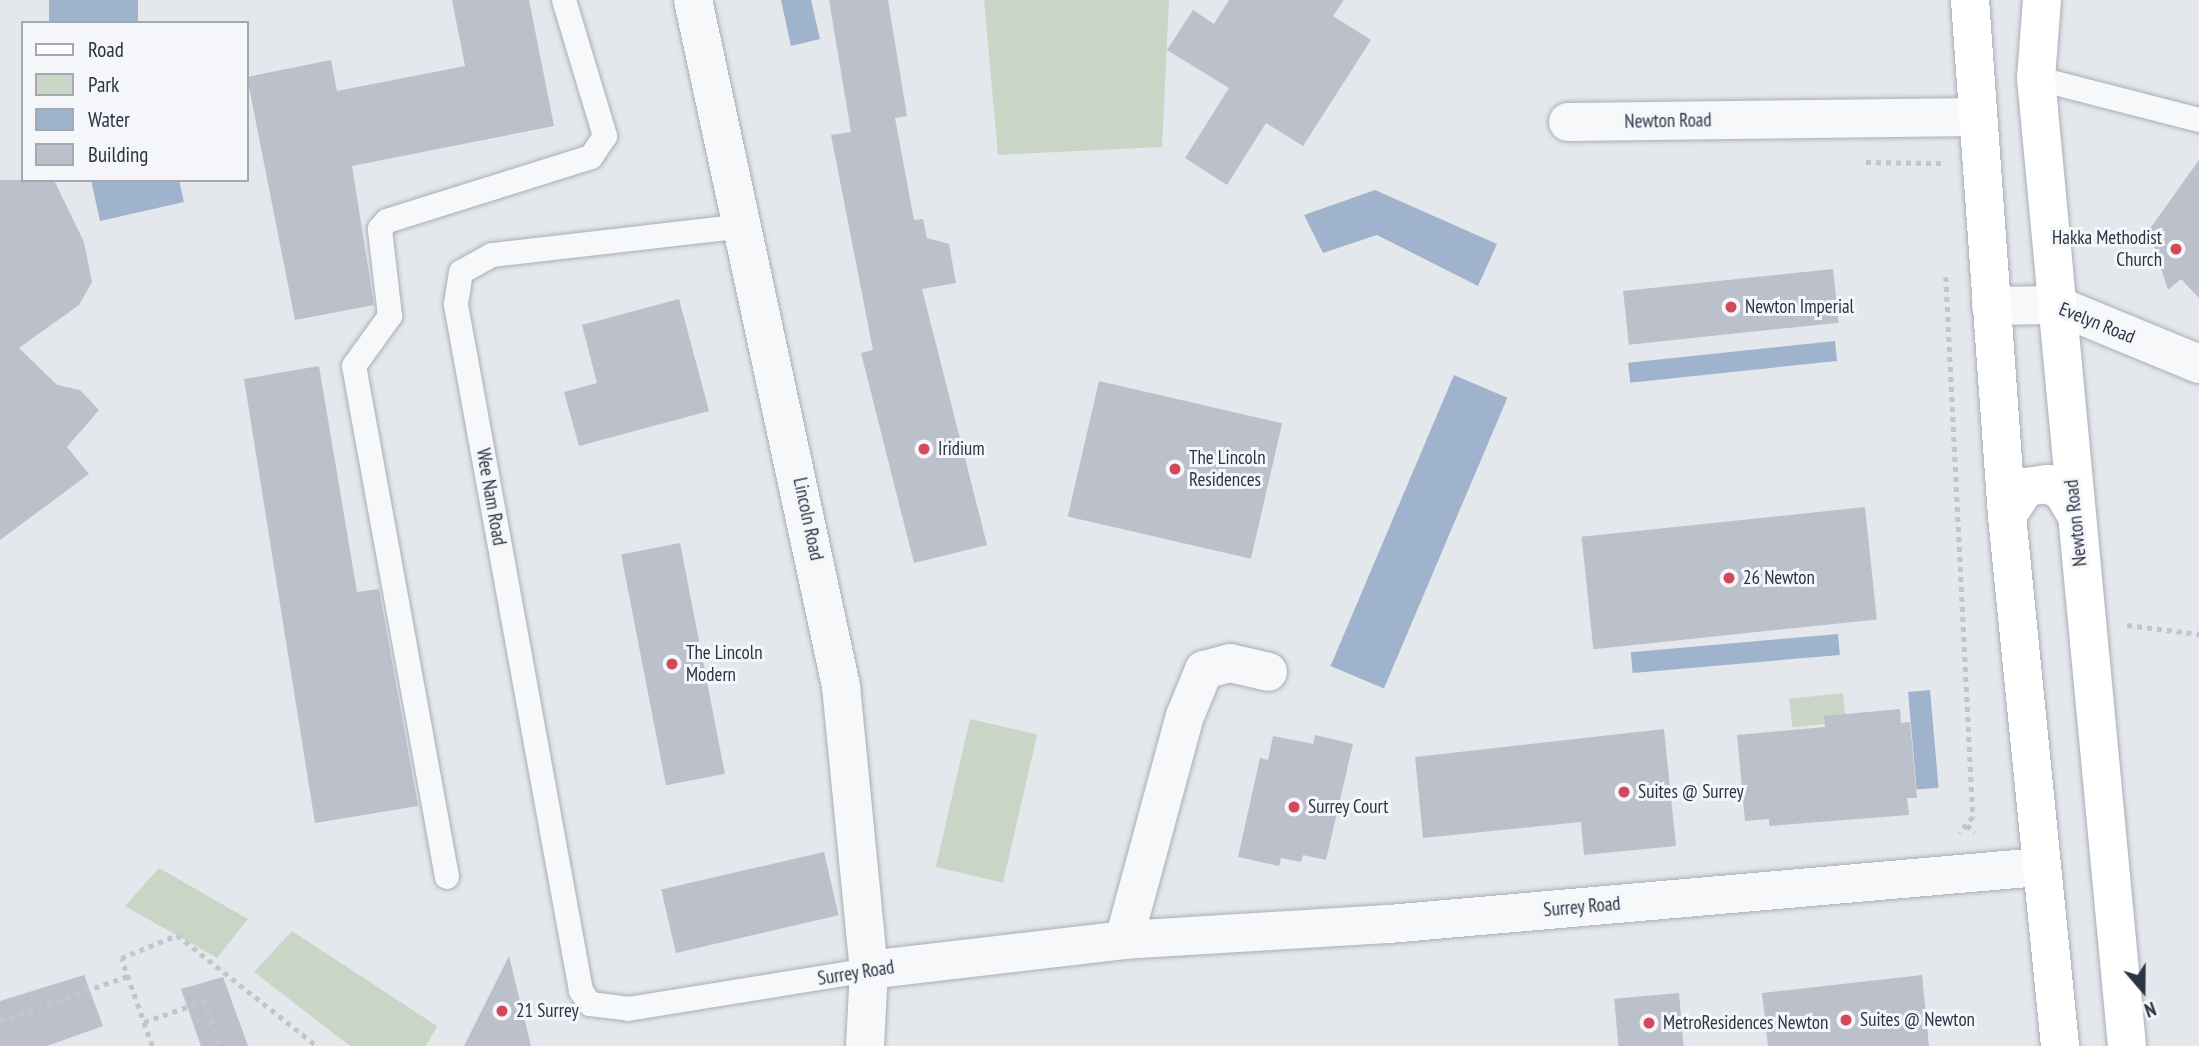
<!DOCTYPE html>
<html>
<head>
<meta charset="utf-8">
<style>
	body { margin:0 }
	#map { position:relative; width:2199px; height:1046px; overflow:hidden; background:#e4e7ec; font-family:"PT Sans Narrow",sans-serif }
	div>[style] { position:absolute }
	.green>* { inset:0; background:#c9d6c5; transform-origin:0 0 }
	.water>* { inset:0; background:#9fb4cc; transform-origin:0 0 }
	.building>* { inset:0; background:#bbc0ca; transform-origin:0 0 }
	.path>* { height:4.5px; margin-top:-2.25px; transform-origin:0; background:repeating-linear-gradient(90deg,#c2c5cb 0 5px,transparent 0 10px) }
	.roads { filter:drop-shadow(0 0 2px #a9aeb7) drop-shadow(0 0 2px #a9aeb7) }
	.lane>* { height:24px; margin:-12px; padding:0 12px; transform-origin:12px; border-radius:12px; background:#f7f8fa }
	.street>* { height:38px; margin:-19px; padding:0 19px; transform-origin:19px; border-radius:19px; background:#f7f8fa }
	.primary>* { height:38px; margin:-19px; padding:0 19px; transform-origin:19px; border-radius:19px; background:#fff }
	.dots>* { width:19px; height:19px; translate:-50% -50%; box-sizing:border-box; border:4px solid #f4f6f9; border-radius:50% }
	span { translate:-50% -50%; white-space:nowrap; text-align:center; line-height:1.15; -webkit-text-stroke:6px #f4f6f9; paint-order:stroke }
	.street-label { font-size:19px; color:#2b3445 }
	.poi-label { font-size:19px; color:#2b3445 }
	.right { translate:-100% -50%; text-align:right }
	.left { translate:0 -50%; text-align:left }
	.legend { position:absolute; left:21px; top:21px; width:228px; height:161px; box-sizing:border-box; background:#f4f6f9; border:2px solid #a4a8b1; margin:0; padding:9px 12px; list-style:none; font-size:21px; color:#2b3445 }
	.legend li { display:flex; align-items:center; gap:14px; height:35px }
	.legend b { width:35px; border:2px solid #a4a8b1 }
	.north { position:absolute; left:2108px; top:955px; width:70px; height:70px; -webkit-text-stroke:5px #f4f6f9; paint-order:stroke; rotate:160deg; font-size:19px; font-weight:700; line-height:28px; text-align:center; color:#2b3445 }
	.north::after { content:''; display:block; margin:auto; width:24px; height:32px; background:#2b3445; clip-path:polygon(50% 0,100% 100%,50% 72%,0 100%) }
</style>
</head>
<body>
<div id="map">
	<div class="green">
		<div style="clip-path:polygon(984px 0,1169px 0,1162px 147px,998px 155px)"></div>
		<div style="left:1843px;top:693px;width:29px;height:54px;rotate:84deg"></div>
		<div style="left:970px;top:719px;width:69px;height:152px;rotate:13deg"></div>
		<div style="clip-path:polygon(159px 868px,248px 919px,217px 958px,125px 906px)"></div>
		<div style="clip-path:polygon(292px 931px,437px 1026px,426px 1046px,350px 1046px,254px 972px)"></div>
	</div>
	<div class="water">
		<div style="left:49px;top:0;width:89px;height:24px"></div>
		<div style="clip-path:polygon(781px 0,811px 0,820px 39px,791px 46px)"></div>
		<div style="clip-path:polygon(91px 180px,179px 180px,184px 202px,100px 221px)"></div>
		<div style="clip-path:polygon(1375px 190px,1497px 244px,1478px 286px,1377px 235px,1323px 253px,1304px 215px)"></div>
		<div style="left:1835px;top:341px;width:20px;height:208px;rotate:84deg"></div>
		<div style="left:1454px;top:375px;width:58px;height:316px;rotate:23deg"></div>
		<div style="left:1838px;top:634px;width:21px;height:208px;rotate:85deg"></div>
		<div style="left:1930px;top:690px;width:98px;height:22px;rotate:85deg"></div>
	</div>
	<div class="building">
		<div style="clip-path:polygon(452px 0,529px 0,554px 126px,352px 166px,374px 305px,295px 320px,247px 77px,331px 60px,337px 91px,465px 66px)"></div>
		<div style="clip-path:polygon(829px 0,888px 0,907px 116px,895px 118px,914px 220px,923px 219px,927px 238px,949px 244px,956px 283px,922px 289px,987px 545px,914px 563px,861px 353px,873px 350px,831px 135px,851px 132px)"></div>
		<div style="clip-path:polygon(1229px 0,1344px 0,1333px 16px,1371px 40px,1303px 146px,1266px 123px,1227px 185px,1185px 158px,1229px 88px,1167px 50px,1193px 10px,1214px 24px)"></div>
		<div style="clip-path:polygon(2199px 160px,2199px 298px,2181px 279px,2168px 290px,2149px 230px)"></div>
		<div style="clip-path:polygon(0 180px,54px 180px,84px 242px,92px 282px,79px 305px,19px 348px,57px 385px,80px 390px,99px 410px,67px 447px,89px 474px,0 540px)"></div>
		<div style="left:1833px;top:269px;width:54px;height:211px;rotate:84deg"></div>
		<div style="clip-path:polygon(679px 299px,709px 411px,579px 446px,564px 392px,597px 383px,582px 325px)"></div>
		<div style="clip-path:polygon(319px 366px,357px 592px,379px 589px,418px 806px,315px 823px,244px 379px)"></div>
		<div style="left:1099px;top:381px;width:188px;height:139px;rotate:13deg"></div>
		<div style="left:1865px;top:507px;width:113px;height:285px;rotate:84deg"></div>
		<div style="left:680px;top:543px;width:235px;height:60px;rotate:79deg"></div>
		<div style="clip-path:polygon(1900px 709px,1901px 723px,1910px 722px,1917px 798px,1907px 798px,1909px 815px,1769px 826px,1769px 819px,1745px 821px,1737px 735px,1825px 727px,1824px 716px)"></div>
		<div style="clip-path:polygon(1664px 729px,1676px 846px,1584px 855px,1581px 822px,1423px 838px,1415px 757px)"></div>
		<div style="clip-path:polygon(1315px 735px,1353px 744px,1326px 860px,1303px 855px,1301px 862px,1281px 858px,1279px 866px,1238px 857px,1260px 758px,1268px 760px,1273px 736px,1313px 744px)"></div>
		<div style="left:824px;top:852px;width:65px;height:167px;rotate:77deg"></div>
		<div style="clip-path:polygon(509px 956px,531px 1046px,464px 1046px)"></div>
		<div style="clip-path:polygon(84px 975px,103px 1026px,47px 1046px,0 1046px,0 1001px)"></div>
		<div style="clip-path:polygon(1922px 975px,1929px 1046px,1768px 1046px,1762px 993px)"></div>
		<div style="clip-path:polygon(223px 977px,248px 1046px,201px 1046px,181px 989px)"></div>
		<div style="left:1679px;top:993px;width:53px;height:65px;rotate:85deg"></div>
	</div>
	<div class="path">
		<div style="left:1866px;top:162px;width:75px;rotate:0.8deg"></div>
		<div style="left:1946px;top:277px;width:541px;rotate:87.14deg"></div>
		<div style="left:1973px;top:817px;width:21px;rotate:129deg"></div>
		<div style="left:2127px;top:625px;width:73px;rotate:7.1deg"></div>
		<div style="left:1967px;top:825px;width:11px;rotate:45deg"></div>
		<div style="left:0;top:1021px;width:136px;rotate:-19.4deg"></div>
		<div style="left:144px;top:1022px;width:64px;rotate:-19.3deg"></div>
		<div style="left:204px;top:1001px;width:46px;rotate:69.6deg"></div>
		<div style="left:152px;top:1046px;width:93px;rotate:-109.4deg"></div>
		<div style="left:121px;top:958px;width:61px;rotate:-22.3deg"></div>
		<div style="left:177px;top:935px;width:179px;rotate:38.4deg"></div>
	</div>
	<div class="roads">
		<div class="lane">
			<div style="left:2036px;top:78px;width:168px;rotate:14.4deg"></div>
			<div style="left:744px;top:226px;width:254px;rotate:173.4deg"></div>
			<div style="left:492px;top:255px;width:35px;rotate:151deg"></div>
			<div style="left:461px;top:272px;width:33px;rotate:99deg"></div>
			<div style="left:456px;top:305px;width:697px;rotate:79.67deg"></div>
			<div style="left:581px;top:991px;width:16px;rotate:55deg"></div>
			<div style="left:590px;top:1004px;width:38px;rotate:7deg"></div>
			<div style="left:628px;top:1009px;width:244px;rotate:-9.2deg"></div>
			<div style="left:447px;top:877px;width:519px;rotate:-100.31deg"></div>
			<div style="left:354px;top:366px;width:62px;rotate:-54.2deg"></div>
			<div style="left:390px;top:316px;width:88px;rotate:-96.6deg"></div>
			<div style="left:380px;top:229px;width:11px;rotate:-49deg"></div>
			<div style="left:387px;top:221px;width:214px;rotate:-17.4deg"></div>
			<div style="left:591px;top:157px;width:25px;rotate:-56deg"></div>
			<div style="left:605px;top:136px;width:142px;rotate:-106.8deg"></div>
		</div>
		<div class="street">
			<div style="left:693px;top:0;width:702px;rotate:77.83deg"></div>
			<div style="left:841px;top:686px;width:285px;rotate:84.4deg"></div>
			<div style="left:869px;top:970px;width:76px;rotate:93deg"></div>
			<div style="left:1568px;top:122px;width:409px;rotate:-0.7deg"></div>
			<div style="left:1991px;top:306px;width:65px;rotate:-0.9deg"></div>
			<div style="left:2056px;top:305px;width:155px;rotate:22.4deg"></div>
			<div style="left:1124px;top:940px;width:232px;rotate:-74.8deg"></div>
			<div style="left:1185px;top:716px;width:50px;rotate:-67.6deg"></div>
			<div style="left:1204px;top:670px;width:27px;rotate:-15deg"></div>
			<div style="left:1230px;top:663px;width:39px;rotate:13deg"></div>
			<div style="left:869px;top:970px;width:257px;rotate:-6.7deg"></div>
			<div style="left:1124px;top:940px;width:265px;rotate:-3.5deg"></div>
			<div style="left:1389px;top:924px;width:652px;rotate:-5.01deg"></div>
		</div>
		<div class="primary">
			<div style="left:1970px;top:0;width:517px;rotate:85.9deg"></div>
			<div style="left:2007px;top:516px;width:533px;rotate:84.29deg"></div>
			<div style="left:2042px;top:0;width:78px;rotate:94.4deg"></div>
			<div style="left:2036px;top:78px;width:972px;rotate:84.63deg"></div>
			<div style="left:2007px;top:516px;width:35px;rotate:-57deg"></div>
			<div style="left:2026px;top:487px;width:22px;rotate:-8deg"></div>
			<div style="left:2048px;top:484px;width:16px;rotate:27deg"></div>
			<div style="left:2062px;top:491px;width:26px;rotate:59deg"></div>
		</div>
	</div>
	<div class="dots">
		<div style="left:2176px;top:249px;background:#d1495b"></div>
		<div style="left:1731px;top:307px;background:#d1495b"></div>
		<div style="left:924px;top:449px;background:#d1495b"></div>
		<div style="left:1175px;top:469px;background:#d1495b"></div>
		<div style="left:1729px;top:578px;background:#d1495b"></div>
		<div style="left:672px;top:664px;background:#d1495b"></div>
		<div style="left:1624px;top:792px;background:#d1495b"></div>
		<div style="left:1294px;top:807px;background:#d1495b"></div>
		<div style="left:502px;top:1011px;background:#d1495b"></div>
		<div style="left:1846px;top:1020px;background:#d1495b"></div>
		<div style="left:1649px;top:1023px;background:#d1495b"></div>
	</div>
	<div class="street-label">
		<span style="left:1668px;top:121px;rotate:-1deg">Newton Road</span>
		<span style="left:2097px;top:323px;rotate:22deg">Evelyn Road</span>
		<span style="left:491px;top:497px;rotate:80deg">Wee Nam Road</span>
		<span style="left:808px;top:519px;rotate:78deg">Lincoln Road</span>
		<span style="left:2076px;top:523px;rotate:-96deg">Newton Road</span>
		<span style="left:1582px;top:907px;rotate:-5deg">Surrey Road</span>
		<span style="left:856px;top:973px;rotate:-9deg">Surrey Road</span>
	</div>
	<div class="poi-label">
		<span class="right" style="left:2162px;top:249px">Hakka Methodist<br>Church</span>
		<span class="left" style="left:1745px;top:307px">Newton Imperial</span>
		<span class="left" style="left:938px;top:449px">Iridium</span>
		<span class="left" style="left:1189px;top:469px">The Lincoln<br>Residences</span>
		<span class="left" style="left:1743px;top:578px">26 Newton</span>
		<span class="left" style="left:686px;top:664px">The Lincoln<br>Modern</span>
		<span class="left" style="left:1638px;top:792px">Suites @ Surrey</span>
		<span class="left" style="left:1308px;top:807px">Surrey Court</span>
		<span class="left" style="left:516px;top:1011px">21 Surrey</span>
		<span class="left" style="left:1860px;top:1020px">Suites @ Newton</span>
		<span class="left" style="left:1663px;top:1023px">MetroResidences Newton</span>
	</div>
	<ul class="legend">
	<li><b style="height:9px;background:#fff"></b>Road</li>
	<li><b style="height:19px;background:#c9d6c5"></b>Park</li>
	<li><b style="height:19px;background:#9fb4cc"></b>Water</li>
	<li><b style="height:19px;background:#bbc0ca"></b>Building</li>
	</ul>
	<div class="north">N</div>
</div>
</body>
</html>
